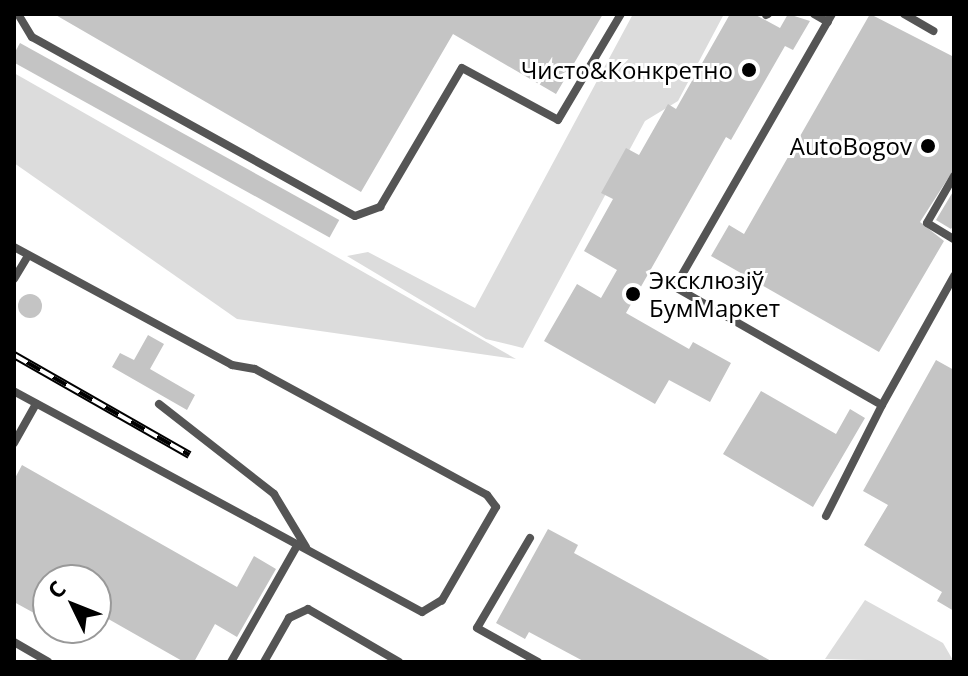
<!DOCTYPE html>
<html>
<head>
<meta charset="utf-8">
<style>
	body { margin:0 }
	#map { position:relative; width:968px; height:676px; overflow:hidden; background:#fff; font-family:"Open Sans",sans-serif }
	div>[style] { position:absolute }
	.green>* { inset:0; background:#dcdcdc }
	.building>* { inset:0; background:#c4c4c4; transform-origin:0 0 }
	.round { border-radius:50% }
	.lane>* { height:8px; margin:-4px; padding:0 4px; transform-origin:4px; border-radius:4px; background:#555 }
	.rail>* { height:8px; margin-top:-4px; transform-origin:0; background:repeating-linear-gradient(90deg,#fff 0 15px,#000 0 30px); box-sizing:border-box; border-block:2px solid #000 }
	.dots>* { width:22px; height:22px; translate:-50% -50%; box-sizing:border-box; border:4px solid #fff; border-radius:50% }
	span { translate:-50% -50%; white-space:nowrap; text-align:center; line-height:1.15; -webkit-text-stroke:6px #fff; paint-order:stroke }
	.poi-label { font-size:24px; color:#000 }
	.right { translate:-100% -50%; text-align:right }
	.left { translate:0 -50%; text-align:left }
	.frame { position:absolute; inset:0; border:16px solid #000; pointer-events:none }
	.north { position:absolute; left:32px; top:564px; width:80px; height:80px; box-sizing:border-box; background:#fff; border:2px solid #999; border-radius:50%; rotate:313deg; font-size:22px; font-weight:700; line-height:32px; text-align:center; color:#000 }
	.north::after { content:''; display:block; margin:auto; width:28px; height:36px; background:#000; clip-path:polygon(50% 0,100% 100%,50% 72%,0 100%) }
</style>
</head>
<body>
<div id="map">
	<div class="green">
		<div style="clip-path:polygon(633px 14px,724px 14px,678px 101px,645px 121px,523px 348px,486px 339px,347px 256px,368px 252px,475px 308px)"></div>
		<div style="clip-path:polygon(14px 73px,516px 359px,237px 319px,14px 163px)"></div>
		<div style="clip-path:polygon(865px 600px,943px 643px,954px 662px,825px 659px)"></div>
	</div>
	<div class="building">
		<div style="clip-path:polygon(54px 14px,603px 14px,556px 94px,453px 34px,361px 192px)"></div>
		<div style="clip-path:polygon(730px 14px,754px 14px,780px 28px,788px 14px,810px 21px,793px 50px,785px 46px,731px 140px,726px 137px,626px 313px,689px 349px,693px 342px,731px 363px,710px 402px,669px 380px,655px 404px,544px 341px,577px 284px,601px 298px,617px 270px,584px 251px,613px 199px,601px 193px,626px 148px,639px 155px,668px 104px,676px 109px)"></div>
		<div style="clip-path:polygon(870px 14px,954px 57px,954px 169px,920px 222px,944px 241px,879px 352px,711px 256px,729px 225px,744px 234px)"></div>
		<div style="left:20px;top:43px;width:365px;height:20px;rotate:29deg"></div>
		<div style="clip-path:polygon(954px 190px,954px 225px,951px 229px,936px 220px)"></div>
		<div class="round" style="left:18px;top:294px;width:24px;height:24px"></div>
		<div style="clip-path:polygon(148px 335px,164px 344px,150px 369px,195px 395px,187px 410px,112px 367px,120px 353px,134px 360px)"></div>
		<div style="clip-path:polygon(936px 360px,954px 370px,954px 611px,937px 601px,942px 592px,864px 545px,888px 505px,863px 491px)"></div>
		<div style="clip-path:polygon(761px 391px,836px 434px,850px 409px,865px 418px,813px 507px,723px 454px)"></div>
		<div style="clip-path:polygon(22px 465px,237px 587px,254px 556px,276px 569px,237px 637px,215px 624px,194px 662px,184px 662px,96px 612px,96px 580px,48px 580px,34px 613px,14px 602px,14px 480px)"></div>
		<div style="clip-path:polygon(548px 529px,578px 545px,574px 553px,773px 662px,585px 662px,529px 632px,525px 639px,496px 623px)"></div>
	</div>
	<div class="lane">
		<div style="left:18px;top:14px;width:27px;rotate:59deg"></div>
		<div style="left:32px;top:37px;width:369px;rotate:29deg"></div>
		<div style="left:355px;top:216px;width:27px;rotate:-20deg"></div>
		<div style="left:380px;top:207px;width:161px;rotate:-59.5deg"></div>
		<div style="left:462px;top:68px;width:109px;rotate:28.4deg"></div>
		<div style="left:558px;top:120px;width:123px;rotate:-59.3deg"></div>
		<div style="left:814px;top:14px;width:16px;rotate:30deg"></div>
		<div style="left:832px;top:14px;width:315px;rotate:119.9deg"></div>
		<div style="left:675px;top:287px;width:238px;rotate:29.7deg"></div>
		<div style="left:882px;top:405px;width:148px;rotate:-60.8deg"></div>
		<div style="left:904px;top:14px;width:34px;rotate:30deg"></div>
		<div style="left:766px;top:15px;width:2px;rotate:-27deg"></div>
		<div style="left:954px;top:176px;width:54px;rotate:119.9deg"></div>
		<div style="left:927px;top:223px;width:31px;rotate:31deg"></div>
		<div style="left:14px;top:247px;width:248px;rotate:28.4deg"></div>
		<div style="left:232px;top:365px;width:23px;rotate:10deg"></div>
		<div style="left:255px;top:369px;width:264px;rotate:28.5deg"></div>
		<div style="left:487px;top:495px;width:15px;rotate:53deg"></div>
		<div style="left:496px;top:507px;width:108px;rotate:120.1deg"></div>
		<div style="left:442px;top:600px;width:23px;rotate:149deg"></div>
		<div style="left:422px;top:612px;width:464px;rotate:-151.6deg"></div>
		<div style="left:14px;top:279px;width:26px;rotate:-59deg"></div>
		<div style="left:159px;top:404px;width:146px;rotate:38deg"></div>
		<div style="left:274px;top:494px;width:62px;rotate:58.9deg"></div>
		<div style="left:14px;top:443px;width:45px;rotate:-60.6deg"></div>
		<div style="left:826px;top:516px;width:124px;rotate:-63.2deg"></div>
		<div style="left:530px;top:538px;width:104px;rotate:120.5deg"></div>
		<div style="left:477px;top:628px;width:70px;rotate:29.1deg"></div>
		<div style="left:14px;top:642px;width:39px;rotate:30deg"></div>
		<div style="left:231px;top:662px;width:136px;rotate:-60.4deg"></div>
		<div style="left:264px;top:662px;width:51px;rotate:-60.4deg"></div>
		<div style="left:289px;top:618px;width:21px;rotate:-25deg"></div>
		<div style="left:308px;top:609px;width:105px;rotate:30.2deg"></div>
	</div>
	<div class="rail">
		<div style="left:14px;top:355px;width:202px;rotate:29.7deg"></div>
	</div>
	<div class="dots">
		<div style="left:749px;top:70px;background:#000"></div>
		<div style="left:928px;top:146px;background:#000"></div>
		<div style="left:633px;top:294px;background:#000"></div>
	</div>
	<div class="poi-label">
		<span class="right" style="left:733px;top:70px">Чисто&amp;Конкретно</span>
		<span class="right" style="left:912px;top:146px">AutoBogov</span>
		<span class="left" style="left:649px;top:294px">Эксклюзіў<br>БумМаркет</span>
	</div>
	<div class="frame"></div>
	<div class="north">С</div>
</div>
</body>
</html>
